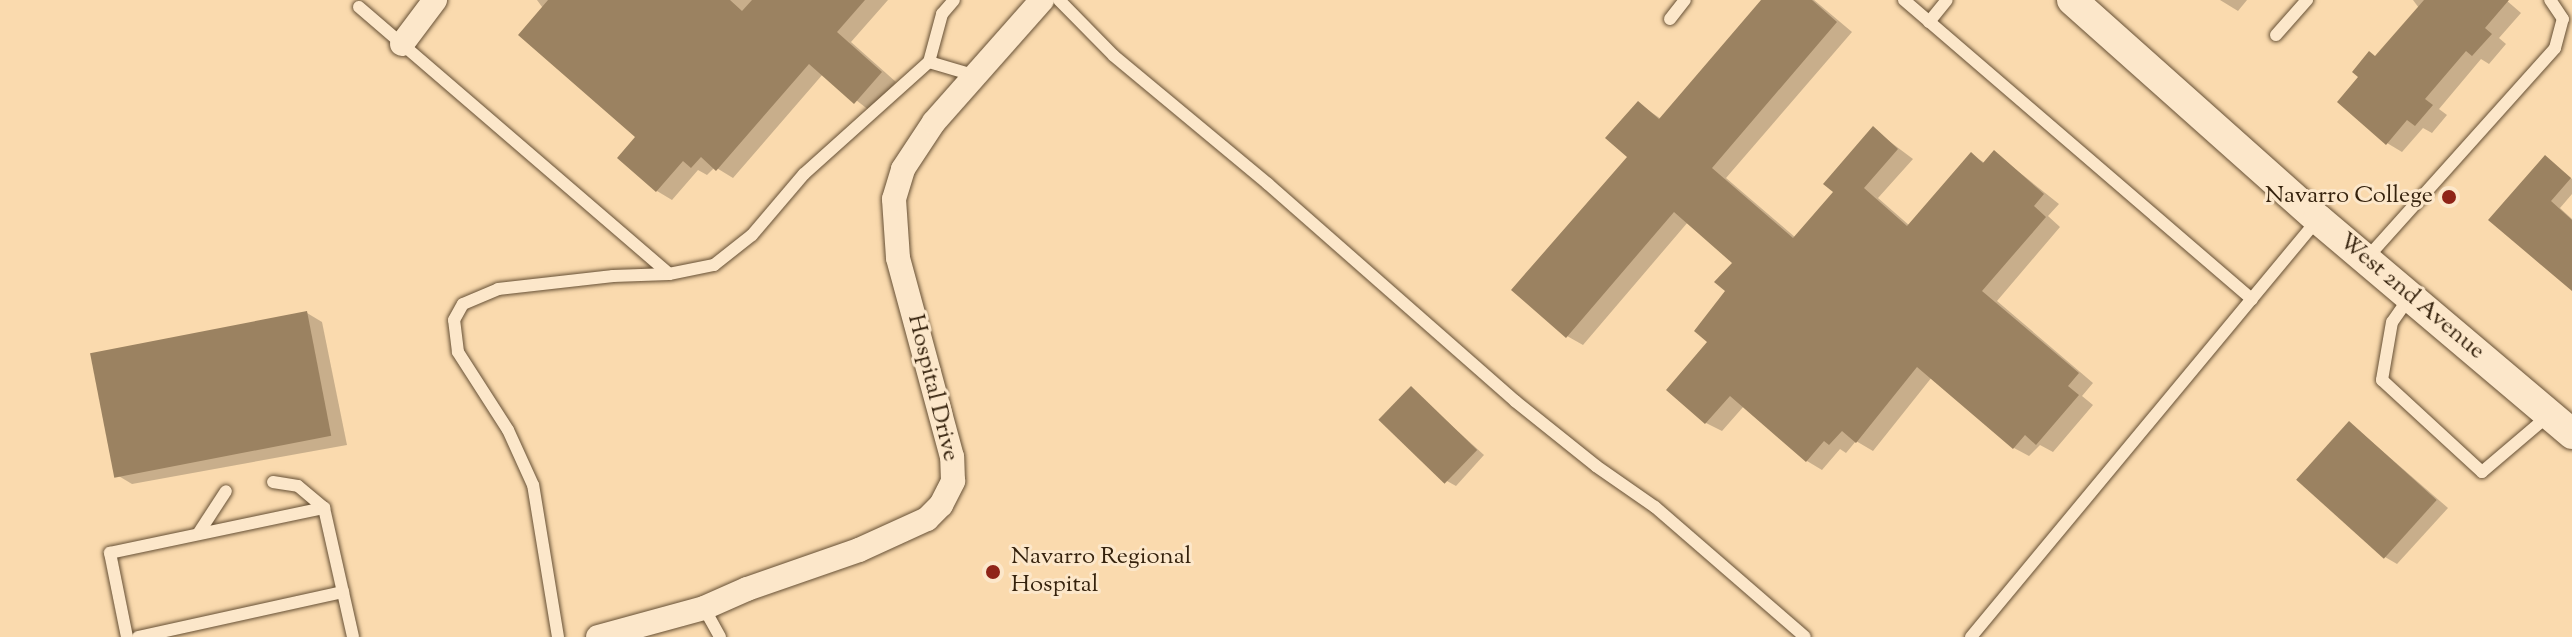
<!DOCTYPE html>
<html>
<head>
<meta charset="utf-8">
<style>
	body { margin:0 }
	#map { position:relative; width:2572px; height:637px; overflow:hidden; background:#fadaae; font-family:"Sorts Mill Goudy",serif }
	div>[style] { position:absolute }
	.shadow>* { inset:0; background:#0003 }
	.building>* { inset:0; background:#9b8261; transform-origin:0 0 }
	.roads { filter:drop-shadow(0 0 2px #665035) drop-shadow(0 0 2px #665035) }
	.service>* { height:12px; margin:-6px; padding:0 6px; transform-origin:6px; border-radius:6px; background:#fce7ca }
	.minor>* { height:24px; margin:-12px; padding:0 12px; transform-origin:12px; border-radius:12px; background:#fce7ca }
	.tertiary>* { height:30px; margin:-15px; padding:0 15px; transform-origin:15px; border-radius:15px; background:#fce7ca }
	.dots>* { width:22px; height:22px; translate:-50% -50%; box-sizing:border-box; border:4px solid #fce7ca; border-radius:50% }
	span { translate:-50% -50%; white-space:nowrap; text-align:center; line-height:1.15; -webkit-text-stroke:6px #fce7ca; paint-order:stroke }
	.poi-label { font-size:24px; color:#35220d }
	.right { translate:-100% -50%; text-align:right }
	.left { translate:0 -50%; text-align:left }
	.street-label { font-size:24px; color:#35220d }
</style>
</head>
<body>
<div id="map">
	<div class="shadow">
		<div style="clip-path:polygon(537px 0,888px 0,851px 42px,896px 82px,870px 111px,823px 74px,733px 178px,715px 167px,707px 175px,698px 170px,672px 200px,657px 191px,637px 137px)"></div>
		<div style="clip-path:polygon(1764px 0,1814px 0,1852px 32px,1726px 178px,1796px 238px,1835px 192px,1873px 129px,1913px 159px,1878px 198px,1910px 226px,1971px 155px,1985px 163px,1994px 152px,2059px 204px,2048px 216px,2060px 227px,1997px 301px,2093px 383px,2082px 396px,2093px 405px,2053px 452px,2040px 445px,2029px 456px,2014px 448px,1932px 377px,1873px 451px,1856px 441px,1846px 453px,1840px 449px,1822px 470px,1807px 461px,1744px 406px,1722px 431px,1706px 423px,1669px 390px,1710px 342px,1735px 263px,1688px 222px,1583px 345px,1567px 336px,1630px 156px,1638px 103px,1661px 119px)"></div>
		<div style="clip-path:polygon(2220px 0,2247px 0,2238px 11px)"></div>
		<div style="clip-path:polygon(2413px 0,2506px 0,2521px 13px,2499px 38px,2506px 44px,2489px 64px,2481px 59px,2439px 109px,2447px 115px,2432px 133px,2423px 128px,2402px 152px,2387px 143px,2377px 57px,2419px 8px)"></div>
		<div style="clip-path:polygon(2545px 158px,2572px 179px,2572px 194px,2560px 208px,2572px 219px,2572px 288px,2491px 220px)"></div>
		<div style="clip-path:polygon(307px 313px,322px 322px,347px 445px,132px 484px,117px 475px)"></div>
		<div style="clip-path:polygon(1411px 389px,1484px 455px,1456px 486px,1447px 481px)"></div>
		<div style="clip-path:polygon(2350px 423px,2448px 508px,2397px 564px,2385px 557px)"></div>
	</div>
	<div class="building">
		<div style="clip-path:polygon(548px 0,730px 0,742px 11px,752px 0,865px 0,837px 32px,882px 72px,854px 104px,809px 64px,716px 171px,701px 157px,691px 168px,683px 161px,656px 192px,617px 158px,635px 137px,518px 35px)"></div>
		<div style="clip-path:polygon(1761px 0,1812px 0,1837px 22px,1712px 168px,1793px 238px,1833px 192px,1823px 184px,1873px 126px,1898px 149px,1864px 188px,1907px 226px,1971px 152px,1983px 163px,1994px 150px,2044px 194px,2034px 206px,2046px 217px,1982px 291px,2079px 373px,2068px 386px,2079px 395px,2036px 445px,2025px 435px,2013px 449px,1917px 367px,1856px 443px,1842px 431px,1829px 445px,1824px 441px,1806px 462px,1730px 396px,1705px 424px,1666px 390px,1707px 342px,1694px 331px,1725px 291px,1714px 282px,1732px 263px,1674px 212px,1566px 338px,1511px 290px,1627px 157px,1605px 138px,1638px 101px,1659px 119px)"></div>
		<div style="clip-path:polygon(2424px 0,2509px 0,2485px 28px,2492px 34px,2472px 56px,2466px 51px,2425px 99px,2433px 105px,2415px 126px,2407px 120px,2386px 145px,2337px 102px,2358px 77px,2352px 72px,2369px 51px,2375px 56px)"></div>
		<div style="clip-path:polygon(2545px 155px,2571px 178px,2551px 201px,2572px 220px,2572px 291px,2488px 220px)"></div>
		<div style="left:307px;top:311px;width:127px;height:221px;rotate:79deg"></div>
		<div style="left:1411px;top:386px;width:92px;height:47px;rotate:44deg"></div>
		<div style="left:2349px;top:421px;width:118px;height:79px;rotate:42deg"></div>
	</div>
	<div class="roads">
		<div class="service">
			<div style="left:1059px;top:0;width:78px;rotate:45.5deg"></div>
			<div style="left:1114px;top:56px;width:200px;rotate:39.7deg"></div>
			<div style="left:1268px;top:184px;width:329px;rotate:41.3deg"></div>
			<div style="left:1515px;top:401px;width:104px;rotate:38.7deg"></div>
			<div style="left:1596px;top:466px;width:72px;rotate:34.8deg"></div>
			<div style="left:1655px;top:507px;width:198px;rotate:40.9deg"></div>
			<div style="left:1904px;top:0;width:459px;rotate:40.7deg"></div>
			<div style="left:359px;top:7px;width:409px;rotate:40.7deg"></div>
			<div style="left:1670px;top:19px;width:24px;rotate:-52deg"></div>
			<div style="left:1929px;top:22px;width:28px;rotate:-51deg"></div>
			<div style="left:2276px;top:35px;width:47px;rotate:-48.5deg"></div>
			<div style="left:929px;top:62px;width:50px;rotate:-74.8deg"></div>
			<div style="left:942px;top:14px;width:18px;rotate:-49deg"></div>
			<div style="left:2366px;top:259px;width:283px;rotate:-48.1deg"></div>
			<div style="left:2555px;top:48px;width:30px;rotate:-75deg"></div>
			<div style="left:2563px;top:19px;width:23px;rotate:-124deg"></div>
			<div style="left:2409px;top:298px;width:29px;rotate:125deg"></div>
			<div style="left:2392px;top:322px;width:59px;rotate:99.8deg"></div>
			<div style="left:2382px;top:380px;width:136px;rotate:42.6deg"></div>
			<div style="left:2482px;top:472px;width:88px;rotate:-40.4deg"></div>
			<div style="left:273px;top:482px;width:25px;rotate:9deg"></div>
			<div style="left:298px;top:486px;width:34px;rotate:40deg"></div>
			<div style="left:198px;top:534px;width:51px;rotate:-56.9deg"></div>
			<div style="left:704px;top:608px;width:33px;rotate:61deg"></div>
			<div style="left:127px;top:637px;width:86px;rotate:-101.4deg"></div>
			<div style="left:110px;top:553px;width:219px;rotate:-11.9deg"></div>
			<div style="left:324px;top:508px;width:132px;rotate:77.3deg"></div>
			<div style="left:138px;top:637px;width:210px;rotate:-12.4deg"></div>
			<div style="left:558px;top:637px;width:154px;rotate:-99.3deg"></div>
			<div style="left:533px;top:485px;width:60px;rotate:-114.4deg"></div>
			<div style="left:508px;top:430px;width:93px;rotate:-122.7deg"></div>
			<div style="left:458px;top:352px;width:32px;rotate:-97deg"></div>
			<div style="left:454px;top:320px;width:18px;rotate:-61deg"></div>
			<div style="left:463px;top:304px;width:38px;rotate:-23deg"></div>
			<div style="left:498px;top:289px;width:116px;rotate:-6.4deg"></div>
			<div style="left:613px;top:276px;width:56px;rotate:-2deg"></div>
			<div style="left:669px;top:274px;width:46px;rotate:-11.3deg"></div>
			<div style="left:714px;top:265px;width:48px;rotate:-38.3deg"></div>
			<div style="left:752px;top:235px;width:80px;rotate:-49.6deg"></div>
			<div style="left:804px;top:174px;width:168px;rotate:-41.9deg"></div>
			<div style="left:929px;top:62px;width:46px;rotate:16.5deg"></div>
			<div style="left:1971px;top:637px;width:543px;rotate:-50.3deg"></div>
		</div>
		<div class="minor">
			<div style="left:402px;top:44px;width:55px;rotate:-53.1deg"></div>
			<div style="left:598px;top:637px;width:110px;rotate:-15.3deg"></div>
			<div style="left:704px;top:608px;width:47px;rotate:-23.8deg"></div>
			<div style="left:747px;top:589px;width:119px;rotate:-19.2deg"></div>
			<div style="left:859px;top:550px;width:75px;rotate:-24.5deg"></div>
			<div style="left:927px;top:519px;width:20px;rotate:-45deg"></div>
			<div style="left:941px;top:505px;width:27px;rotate:-63deg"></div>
			<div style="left:953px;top:481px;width:24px;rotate:-92deg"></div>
			<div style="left:952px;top:457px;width:206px;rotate:-105.2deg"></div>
			<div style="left:898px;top:258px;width:59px;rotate:-93.9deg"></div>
			<div style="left:894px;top:199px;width:31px;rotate:-73deg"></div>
			<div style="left:903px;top:169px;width:56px;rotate:-56.6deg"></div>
			<div style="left:934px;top:122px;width:163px;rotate:-48.5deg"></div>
		</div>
		<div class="tertiary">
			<div style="left:2072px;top:0;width:329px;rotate:41.7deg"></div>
			<div style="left:2318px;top:219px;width:333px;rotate:40.2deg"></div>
		</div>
	</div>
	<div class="dots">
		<div style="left:2449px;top:197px;background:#8f2418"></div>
		<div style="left:993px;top:572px;background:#8f2418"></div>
	</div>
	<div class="poi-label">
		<span class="right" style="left:2433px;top:197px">Navarro College</span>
		<span class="left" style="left:1011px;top:572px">Navarro Regional<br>Hospital</span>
	</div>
	<div class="street-label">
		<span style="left:2411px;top:297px;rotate:40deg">West 2nd Avenue</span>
		<span style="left:932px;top:388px;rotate:76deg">Hospital Drive</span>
	</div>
</div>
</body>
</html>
